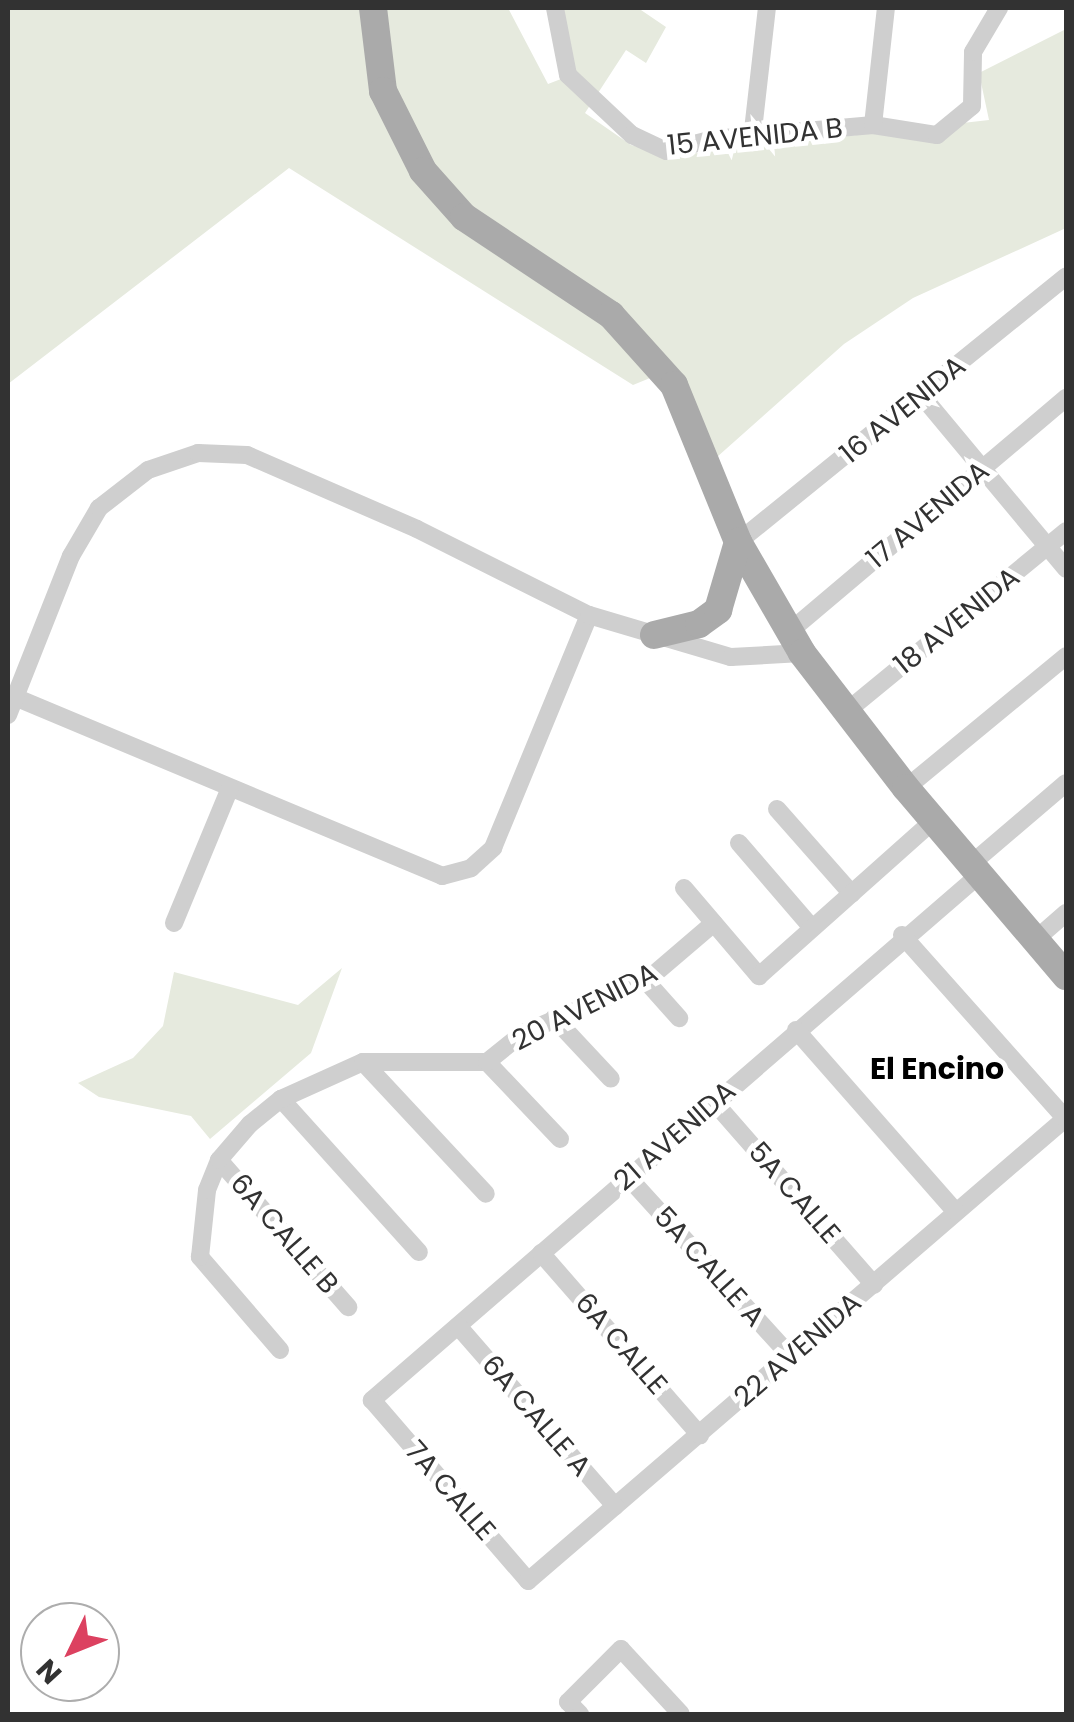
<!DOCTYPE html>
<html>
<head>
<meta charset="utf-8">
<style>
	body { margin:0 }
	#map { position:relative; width:1074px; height:1722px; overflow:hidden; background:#fff; font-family:Poppins,sans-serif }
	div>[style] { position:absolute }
	.green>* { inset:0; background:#e6eade }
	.street>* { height:18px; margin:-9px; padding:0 9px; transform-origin:9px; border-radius:9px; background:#cfcfcf }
	.primary>* { height:28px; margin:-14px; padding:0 14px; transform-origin:14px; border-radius:14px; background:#aaa }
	span { translate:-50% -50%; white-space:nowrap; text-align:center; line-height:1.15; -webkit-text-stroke:10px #fff; paint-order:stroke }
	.street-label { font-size:28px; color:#323232 }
	.neighbourhood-label { font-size:30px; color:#000; font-weight:700 }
	.frame { position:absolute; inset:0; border:10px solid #323232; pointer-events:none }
	.north { position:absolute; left:20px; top:1602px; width:100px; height:100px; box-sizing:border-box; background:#fff; border:2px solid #adadad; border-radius:50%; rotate:227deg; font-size:28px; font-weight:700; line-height:40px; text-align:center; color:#323232 }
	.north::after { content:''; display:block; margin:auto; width:35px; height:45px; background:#dc4160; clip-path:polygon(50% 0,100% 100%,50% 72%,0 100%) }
</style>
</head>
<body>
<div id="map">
	<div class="green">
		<div style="clip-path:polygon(8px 8px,508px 8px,548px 84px,561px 79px,554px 8px,638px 8px,666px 27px,646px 63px,626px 50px,585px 113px,631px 145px,671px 156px,989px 120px,979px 73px,1066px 29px,1066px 228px,913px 298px,844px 344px,717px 457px,672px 369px,633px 385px,289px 168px,8px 384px)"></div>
		<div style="clip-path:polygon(342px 968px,311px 1053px,210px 1139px,191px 1116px,99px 1097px,78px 1083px,133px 1058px,163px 1026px,174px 972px,298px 1005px)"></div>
	</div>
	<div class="street">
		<div style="left:555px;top:8px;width:68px;rotate:79deg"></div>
		<div style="left:568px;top:75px;width:88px;rotate:43.2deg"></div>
		<div style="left:632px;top:135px;width:38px;rotate:25deg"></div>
		<div style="left:667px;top:151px;width:48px;rotate:-14.6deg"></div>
		<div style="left:713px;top:139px;width:161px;rotate:-5deg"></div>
		<div style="left:873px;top:125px;width:65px;rotate:8.9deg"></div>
		<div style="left:937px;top:135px;width:45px;rotate:-39.6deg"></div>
		<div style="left:972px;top:106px;width:54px;rotate:-88.9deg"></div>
		<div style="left:973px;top:52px;width:51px;rotate:-59.4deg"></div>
		<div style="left:873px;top:125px;width:118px;rotate:-83.7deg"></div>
		<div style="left:752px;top:139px;width:132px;rotate:-83.5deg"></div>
		<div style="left:922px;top:396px;width:225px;rotate:50.2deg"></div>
		<div style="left:738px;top:542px;width:422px;rotate:-39deg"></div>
		<div style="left:789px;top:632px;width:363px;rotate:-40.2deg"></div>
		<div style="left:17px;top:698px;width:461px;rotate:22.7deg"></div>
		<div style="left:442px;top:876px;width:30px;rotate:-15deg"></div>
		<div style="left:471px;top:868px;width:30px;rotate:-42deg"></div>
		<div style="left:493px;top:848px;width:252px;rotate:-67.6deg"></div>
		<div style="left:847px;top:711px;width:283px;rotate:-39.4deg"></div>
		<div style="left:8px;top:715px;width:171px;rotate:-68.4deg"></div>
		<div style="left:71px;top:556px;width:56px;rotate:-59.7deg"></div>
		<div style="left:99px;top:508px;width:62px;rotate:-37.8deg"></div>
		<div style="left:148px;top:470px;width:53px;rotate:-18.8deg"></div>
		<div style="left:198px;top:453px;width:49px;rotate:2.3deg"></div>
		<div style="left:247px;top:455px;width:185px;rotate:23.5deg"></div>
		<div style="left:417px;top:529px;width:192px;rotate:26.6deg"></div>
		<div style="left:589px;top:615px;width:148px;rotate:16.5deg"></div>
		<div style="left:731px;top:657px;width:71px;rotate:-3.2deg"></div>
		<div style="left:906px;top:788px;width:207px;rotate:-39.5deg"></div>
		<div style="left:777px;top:809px;width:113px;rotate:48.6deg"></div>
		<div style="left:739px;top:843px;width:112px;rotate:49.3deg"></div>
		<div style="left:970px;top:865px;width:126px;rotate:-40.5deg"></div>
		<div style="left:979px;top:875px;width:803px;rotate:139.14deg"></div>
		<div style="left:372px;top:1400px;width:239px;rotate:49.2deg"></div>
		<div style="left:528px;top:1581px;width:710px;rotate:-40.72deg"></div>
		<div style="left:684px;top:888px;width:116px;rotate:49.6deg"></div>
		<div style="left:759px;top:976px;width:233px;rotate:-41.7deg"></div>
		<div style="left:174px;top:923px;width:146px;rotate:-67.5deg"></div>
		<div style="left:902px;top:935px;width:246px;rotate:48.3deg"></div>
		<div style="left:1035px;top:940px;width:41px;rotate:-41.1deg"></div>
		<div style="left:646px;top:981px;width:50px;rotate:48.3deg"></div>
		<div style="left:554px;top:1018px;width:83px;rotate:46.9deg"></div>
		<div style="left:796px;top:1030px;width:242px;rotate:48.7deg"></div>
		<div style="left:363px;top:1062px;width:180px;rotate:47deg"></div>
		<div style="left:487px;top:1062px;width:106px;rotate:46.5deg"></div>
		<div style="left:281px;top:1099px;width:206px;rotate:48deg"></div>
		<div style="left:714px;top:1102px;width:243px;rotate:48.8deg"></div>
		<div style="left:219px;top:1160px;width:196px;rotate:48.7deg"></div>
		<div style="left:628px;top:1177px;width:243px;rotate:47.8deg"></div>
		<div style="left:541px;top:1253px;width:242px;rotate:48.9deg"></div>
		<div style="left:458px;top:1326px;width:239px;rotate:48.9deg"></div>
		<div style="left:280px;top:1350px;width:123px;rotate:-130.7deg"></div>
		<div style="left:200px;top:1257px;width:67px;rotate:-84deg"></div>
		<div style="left:207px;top:1190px;width:32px;rotate:-68deg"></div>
		<div style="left:219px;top:1160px;width:48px;rotate:-49.3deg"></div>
		<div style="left:250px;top:1124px;width:40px;rotate:-39deg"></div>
		<div style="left:281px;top:1099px;width:90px;rotate:-24.3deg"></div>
		<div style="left:363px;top:1062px;width:124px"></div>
		<div style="left:487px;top:1062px;width:46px;rotate:-38.9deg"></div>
		<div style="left:523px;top:1033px;width:134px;rotate:-22.9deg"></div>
		<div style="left:646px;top:981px;width:89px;rotate:-40.5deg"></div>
		<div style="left:580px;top:1714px;width:17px;rotate:-135deg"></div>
		<div style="left:568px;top:1702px;width:75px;rotate:-45deg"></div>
		<div style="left:621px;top:1649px;width:88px;rotate:47.3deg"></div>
	</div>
	<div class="primary">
		<div style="left:373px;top:8px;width:84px;rotate:83.1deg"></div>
		<div style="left:383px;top:91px;width:89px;rotate:63.4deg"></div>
		<div style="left:423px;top:171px;width:62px;rotate:48.3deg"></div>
		<div style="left:464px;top:217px;width:177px;rotate:33.7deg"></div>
		<div style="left:611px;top:315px;width:94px;rotate:48deg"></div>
		<div style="left:674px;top:385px;width:170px;rotate:67.8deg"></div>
		<div style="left:738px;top:542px;width:128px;rotate:60deg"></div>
		<div style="left:802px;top:653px;width:170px;rotate:52.4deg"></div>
		<div style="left:906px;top:788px;width:247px;rotate:49.6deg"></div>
		<div style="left:654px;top:635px;width:46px;rotate:-13.7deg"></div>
		<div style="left:699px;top:624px;width:24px;rotate:-36deg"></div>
		<div style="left:718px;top:610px;width:71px;rotate:-73.6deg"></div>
	</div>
	<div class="street-label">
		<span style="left:755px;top:137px;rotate:-6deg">15 AVENIDA B</span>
		<span style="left:903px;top:410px;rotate:-39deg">16 AVENIDA</span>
		<span style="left:928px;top:515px;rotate:-40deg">17 AVENIDA</span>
		<span style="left:957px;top:621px;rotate:-39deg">18 AVENIDA</span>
		<span style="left:585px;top:1007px;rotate:-27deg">20 AVENIDA</span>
		<span style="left:675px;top:1136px;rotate:-41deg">21 AVENIDA</span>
		<span style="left:794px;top:1193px;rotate:49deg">5A CALLE</span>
		<span style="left:284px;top:1234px;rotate:49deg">6A CALLE B</span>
		<span style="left:709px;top:1267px;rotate:48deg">5A CALLE A</span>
		<span style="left:621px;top:1344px;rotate:49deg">6A CALLE</span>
		<span style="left:798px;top:1350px;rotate:-41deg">22 AVENIDA</span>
		<span style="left:536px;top:1416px;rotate:49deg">6A CALLE A</span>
		<span style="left:450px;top:1491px;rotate:49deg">7A CALLE</span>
	</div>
	<div class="neighbourhood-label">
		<span style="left:937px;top:1069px">El Encino</span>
	</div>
	<div class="frame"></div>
	<div class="north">N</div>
</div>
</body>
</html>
